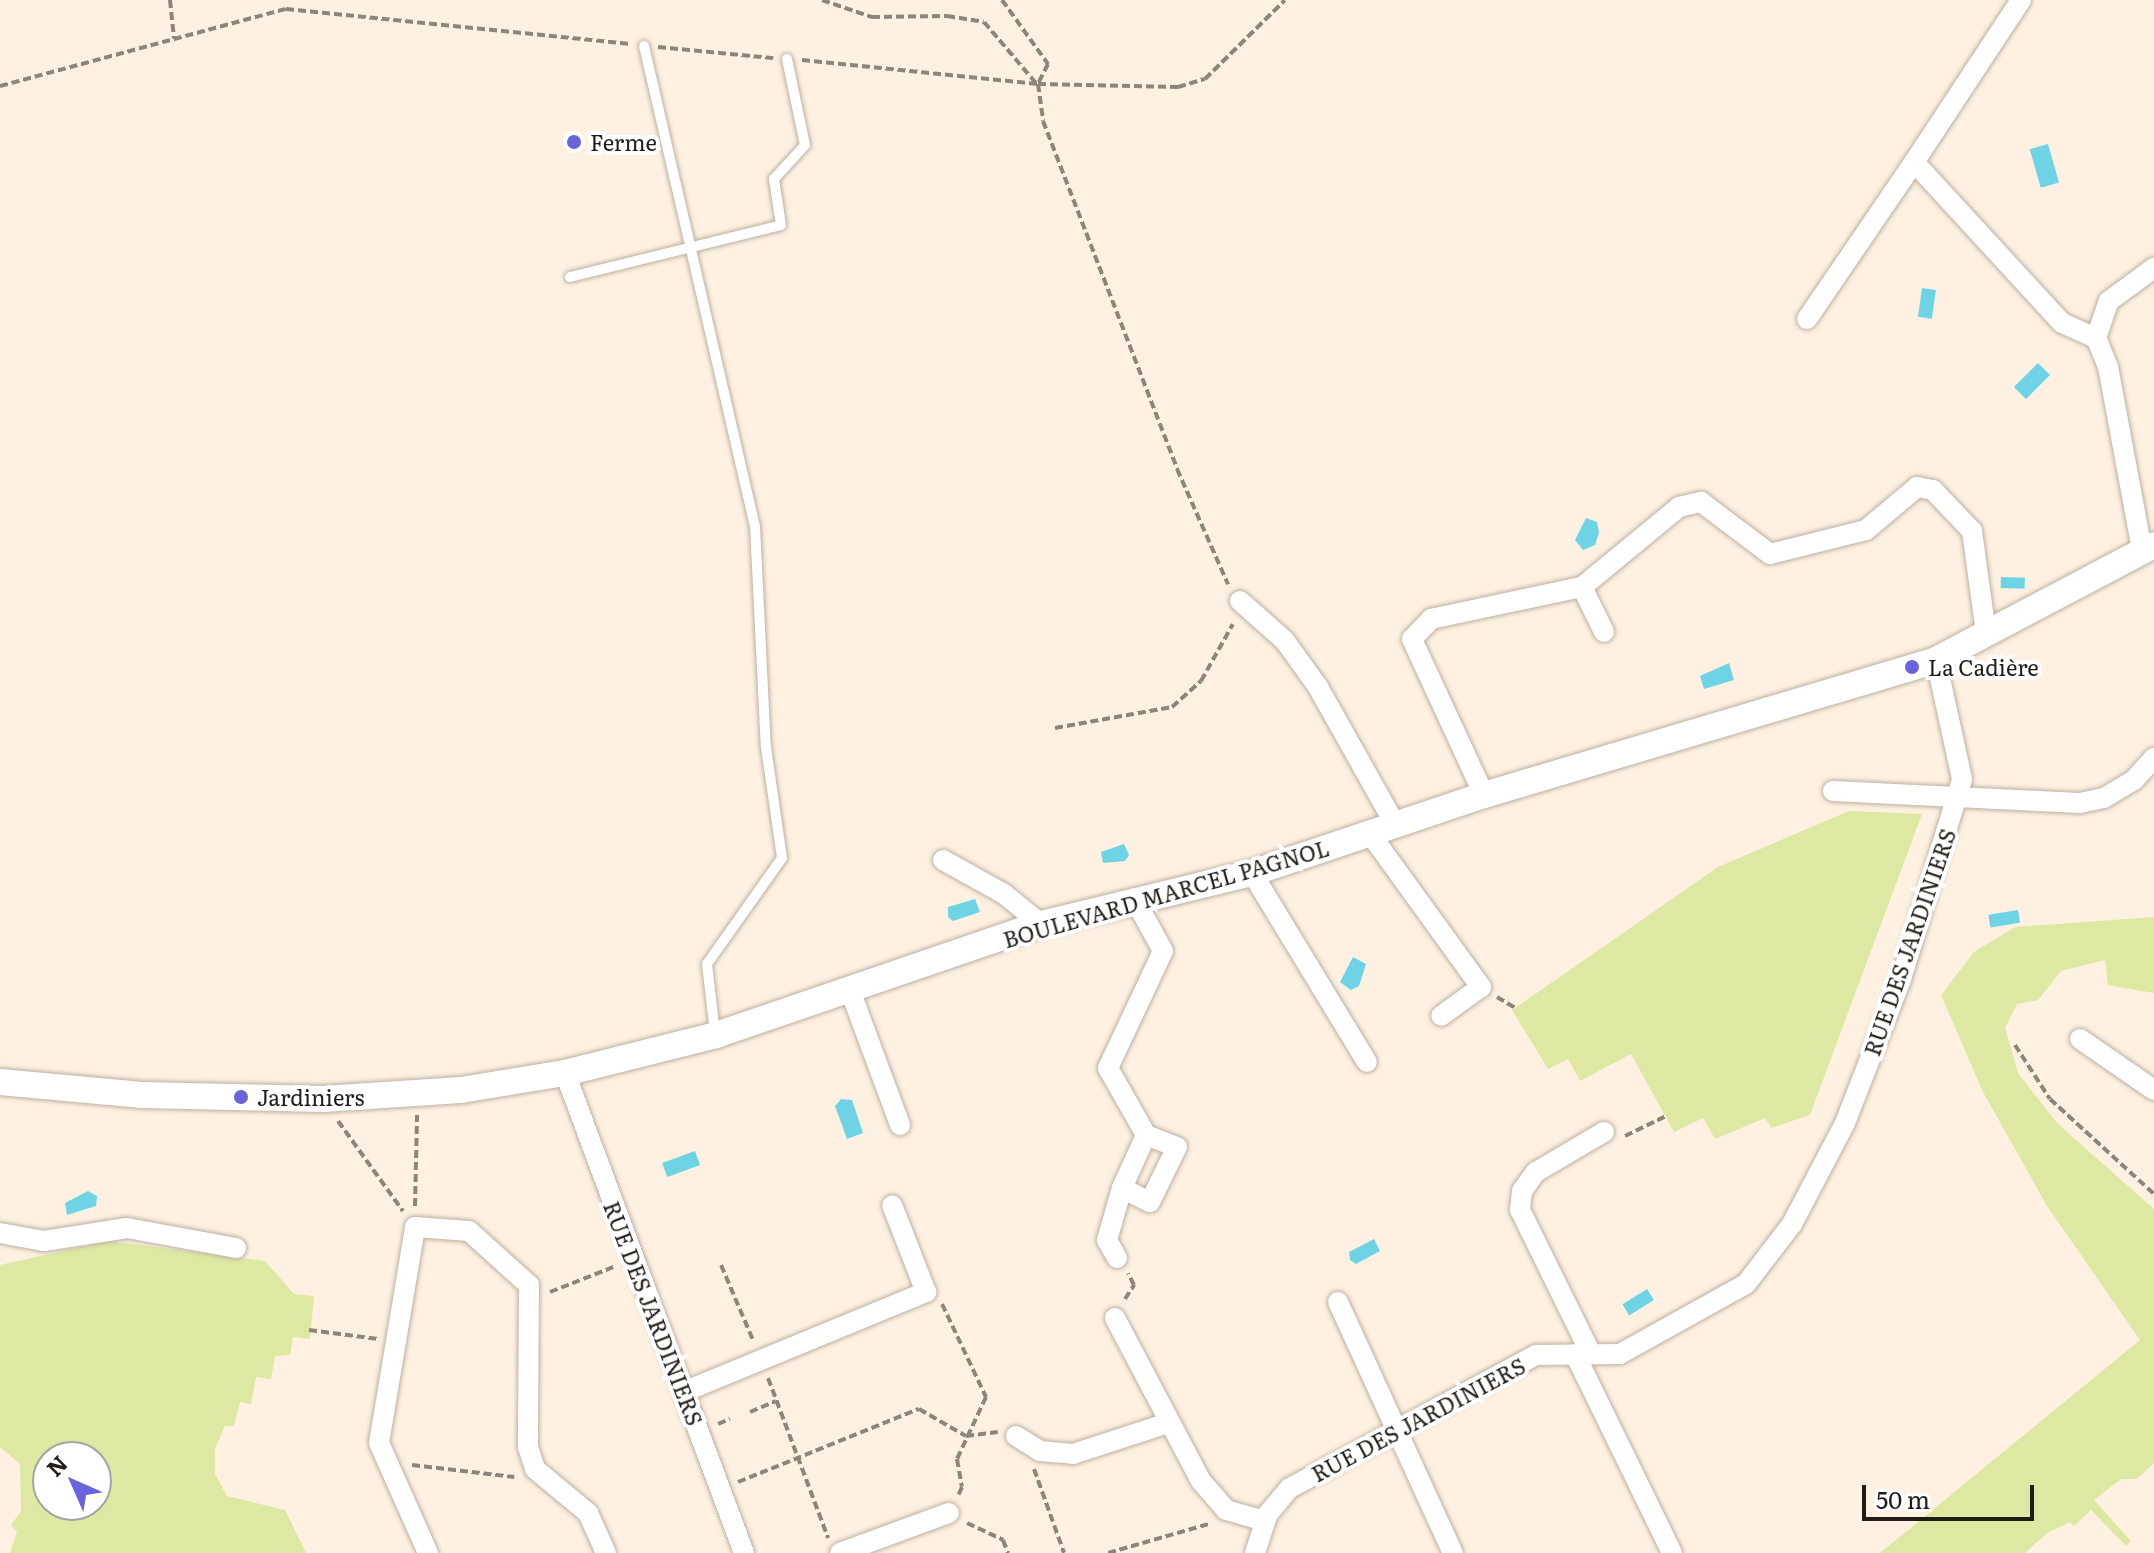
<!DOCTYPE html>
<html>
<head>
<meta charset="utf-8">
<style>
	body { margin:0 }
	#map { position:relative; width:2154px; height:1553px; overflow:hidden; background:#fef1e2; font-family:Literata,serif }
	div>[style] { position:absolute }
	.green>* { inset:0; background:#dde9a3 }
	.water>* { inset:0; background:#6fd3e6; transform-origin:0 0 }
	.path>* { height:4px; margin-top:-2px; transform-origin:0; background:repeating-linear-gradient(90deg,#8d847a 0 8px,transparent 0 12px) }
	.roads { filter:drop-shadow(0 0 2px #bcb0a2) drop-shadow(0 0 2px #bcb0a2) }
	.service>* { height:10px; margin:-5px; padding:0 5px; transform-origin:5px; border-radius:5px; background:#fff }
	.minor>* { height:20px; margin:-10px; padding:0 10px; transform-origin:10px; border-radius:10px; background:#fff }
	.tertiary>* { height:26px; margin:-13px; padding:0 13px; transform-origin:13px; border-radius:13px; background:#fff }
	.dots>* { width:22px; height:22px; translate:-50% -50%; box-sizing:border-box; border:4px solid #fff; border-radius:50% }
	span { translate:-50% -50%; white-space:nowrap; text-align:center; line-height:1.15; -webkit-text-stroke:8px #fff; paint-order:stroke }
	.poi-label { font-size:22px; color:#201c16 }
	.left { translate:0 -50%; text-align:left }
	.street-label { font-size:22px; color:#201c16 }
	.north { position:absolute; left:32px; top:1441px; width:80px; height:80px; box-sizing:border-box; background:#fff; border:2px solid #a6a4a2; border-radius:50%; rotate:315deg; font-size:22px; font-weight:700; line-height:32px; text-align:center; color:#201c16 }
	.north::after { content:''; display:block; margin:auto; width:28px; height:36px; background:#6963dc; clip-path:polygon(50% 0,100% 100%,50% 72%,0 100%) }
	.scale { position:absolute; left:1862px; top:1485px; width:172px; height:36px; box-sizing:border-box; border:4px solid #201c16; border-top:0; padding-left:10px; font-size:24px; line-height:28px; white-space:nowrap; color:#201c16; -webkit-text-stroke:6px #fff; paint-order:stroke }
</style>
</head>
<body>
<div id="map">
	<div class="green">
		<div style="clip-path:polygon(1849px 811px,1922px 814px,1810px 1115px,1771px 1128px,1765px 1118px,1715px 1139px,1703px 1118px,1674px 1132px,1631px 1054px,1580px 1081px,1568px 1059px,1548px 1069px,1512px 1010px,1718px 867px)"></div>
		<div style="clip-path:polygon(2154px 917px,2154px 993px,2108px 985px,2105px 960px,2061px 971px,2038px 1000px,2017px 1004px,2005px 1028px,2018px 1073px,2057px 1123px,2154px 1209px,2154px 1463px,2137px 1479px,2121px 1479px,2094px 1500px,2131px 1541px,2126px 1546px,2091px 1510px,2074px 1526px,2070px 1522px,2047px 1533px,2025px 1553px,1880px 1553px,2140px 1340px,2047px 1206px,1983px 1092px,1941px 995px,1974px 952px,2015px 927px)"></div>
		<div style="clip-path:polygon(evenodd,108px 1241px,265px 1261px,294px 1294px,314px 1296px,310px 1339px,293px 1337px,290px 1355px,275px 1356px,271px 1379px,256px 1377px,251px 1404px,240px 1402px,234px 1426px,225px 1426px,215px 1449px,215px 1474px,227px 1496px,285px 1510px,306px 1553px,10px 1553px,17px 1532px,11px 1525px,21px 1511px,20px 1464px,0 1447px,0 1265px,108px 1241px,48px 1457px,96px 1457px,96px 1505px,48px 1505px,48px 1457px)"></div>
	</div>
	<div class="water">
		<div style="left:2048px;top:144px;width:40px;height:19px;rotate:74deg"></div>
		<div style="left:1922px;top:288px;width:14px;height:29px;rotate:8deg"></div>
		<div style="left:2038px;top:363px;width:17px;height:34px;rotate:45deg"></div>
		<div style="clip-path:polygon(1586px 518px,1597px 522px,1599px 533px,1595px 545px,1583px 550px,1575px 540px)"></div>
		<div style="left:2001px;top:577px;width:24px;height:11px;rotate:2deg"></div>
		<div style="clip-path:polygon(1729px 663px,1734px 680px,1704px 689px,1700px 676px)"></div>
		<div style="clip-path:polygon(1124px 844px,1129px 855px,1125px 861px,1103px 863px,1101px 852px)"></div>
		<div style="clip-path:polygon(975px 899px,980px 912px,953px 921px,948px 917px,948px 907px)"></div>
		<div style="left:2018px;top:910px;width:13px;height:30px;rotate:81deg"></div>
		<div style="clip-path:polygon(1353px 957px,1366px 964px,1359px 986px,1351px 990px,1340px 982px)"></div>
		<div style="clip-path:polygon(841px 1099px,852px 1100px,863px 1133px,847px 1139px,835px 1106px)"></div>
		<div style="left:695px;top:1151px;width:15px;height:35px;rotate:70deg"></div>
		<div style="clip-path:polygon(88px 1191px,97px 1196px,96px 1206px,67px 1215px,65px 1203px)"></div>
		<div style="clip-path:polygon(1374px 1239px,1380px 1251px,1356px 1264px,1350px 1260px,1349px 1252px)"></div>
		<div style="left:1647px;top:1289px;width:13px;height:29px;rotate:58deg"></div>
	</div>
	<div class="path">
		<div style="left:170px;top:0;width:39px;rotate:84deg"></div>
		<div style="left:822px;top:0;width:53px;rotate:18.8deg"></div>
		<div style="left:872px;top:17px;width:75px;rotate:-0.8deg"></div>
		<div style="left:947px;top:16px;width:37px;rotate:9deg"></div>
		<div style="left:984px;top:22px;width:80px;rotate:49.6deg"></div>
		<div style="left:1002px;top:0;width:79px;rotate:54.3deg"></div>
		<div style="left:1048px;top:64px;width:22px;rotate:117deg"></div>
		<div style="left:1038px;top:84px;width:37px;rotate:82deg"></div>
		<div style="left:1043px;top:121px;width:373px;rotate:68.9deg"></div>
		<div style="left:1177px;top:469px;width:126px;rotate:66.1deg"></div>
		<div style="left:658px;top:47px;width:116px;rotate:5.5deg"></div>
		<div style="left:802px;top:60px;width:237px;rotate:5.8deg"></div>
		<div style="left:1038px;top:84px;width:140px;rotate:1.2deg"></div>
		<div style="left:1178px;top:87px;width:28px;rotate:-17deg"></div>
		<div style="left:1205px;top:79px;width:112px;rotate:-44.6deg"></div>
		<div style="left:0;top:86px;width:296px;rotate:-15.1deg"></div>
		<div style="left:286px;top:9px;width:346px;rotate:5.8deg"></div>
		<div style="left:1055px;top:728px;width:119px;rotate:-10.2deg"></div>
		<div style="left:1172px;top:707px;width:39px;rotate:-42deg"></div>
		<div style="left:1201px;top:681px;width:65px;rotate:-60.7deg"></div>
		<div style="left:1497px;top:997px;width:21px;rotate:31deg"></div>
		<div style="left:2015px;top:1045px;width:64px;rotate:57.1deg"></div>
		<div style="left:2050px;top:1099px;width:141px;rotate:42.4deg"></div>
		<div style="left:338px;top:1121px;width:111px;rotate:54.2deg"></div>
		<div style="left:1625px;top:1136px;width:46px;rotate:-26deg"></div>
		<div style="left:415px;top:1206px;width:91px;rotate:-88.7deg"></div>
		<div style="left:721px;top:1265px;width:82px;rotate:66.9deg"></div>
		<div style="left:550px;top:1292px;width:71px;rotate:-21.5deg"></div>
		<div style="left:1125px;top:1299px;width:17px;rotate:-57deg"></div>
		<div style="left:1134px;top:1285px;width:13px;rotate:-117deg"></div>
		<div style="left:942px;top:1304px;width:103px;rotate:64.7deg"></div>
		<div style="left:986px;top:1397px;width:68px;rotate:115.1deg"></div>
		<div style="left:957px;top:1459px;width:28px;rotate:80deg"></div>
		<div style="left:962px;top:1487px;width:10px;rotate:114deg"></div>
		<div style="left:309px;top:1330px;width:70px;rotate:7.4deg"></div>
		<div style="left:768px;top:1378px;width:171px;rotate:69.4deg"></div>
		<div style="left:750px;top:1412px;width:28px;rotate:-23deg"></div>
		<div style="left:718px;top:1424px;width:13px;rotate:-23deg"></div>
		<div style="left:412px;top:1465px;width:103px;rotate:6.7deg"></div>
		<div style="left:1034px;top:1469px;width:89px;rotate:70.3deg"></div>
		<div style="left:738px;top:1482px;width:195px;rotate:-22deg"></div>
		<div style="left:919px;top:1409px;width:54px;rotate:29.9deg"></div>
		<div style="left:966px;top:1436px;width:32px;rotate:-7deg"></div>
		<div style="left:967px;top:1523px;width:40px;rotate:25deg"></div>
		<div style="left:1003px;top:1540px;width:14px;rotate:69deg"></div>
		<div style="left:1108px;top:1553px;width:108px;rotate:-16.1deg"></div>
	</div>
	<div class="roads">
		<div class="service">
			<div style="left:644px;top:46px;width:493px;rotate:77deg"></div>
			<div style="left:755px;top:526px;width:221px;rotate:87.2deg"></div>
			<div style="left:766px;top:747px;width:112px;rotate:81.8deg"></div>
			<div style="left:782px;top:858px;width:130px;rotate:125.3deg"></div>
			<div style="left:707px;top:964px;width:69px;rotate:83.4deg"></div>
			<div style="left:570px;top:277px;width:217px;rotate:-13.8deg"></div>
			<div style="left:781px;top:225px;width:47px;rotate:-98.7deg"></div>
			<div style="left:774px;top:179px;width:46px;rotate:-47.6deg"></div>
			<div style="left:805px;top:145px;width:88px;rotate:-101.8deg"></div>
		</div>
		<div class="minor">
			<div style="left:2021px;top:0;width:194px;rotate:123.4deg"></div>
			<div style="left:1914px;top:162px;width:219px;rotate:47.4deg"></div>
			<div style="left:2062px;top:323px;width:37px;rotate:24deg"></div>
			<div style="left:1807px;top:319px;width:190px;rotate:-55.7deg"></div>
			<div style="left:2142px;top:550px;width:186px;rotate:-100.5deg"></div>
			<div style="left:2108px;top:367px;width:31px;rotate:-112deg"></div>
			<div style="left:2096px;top:338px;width:39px;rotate:-71deg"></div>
			<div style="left:2109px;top:301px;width:56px;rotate:-36.3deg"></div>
			<div style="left:1582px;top:587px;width:50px;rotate:63.9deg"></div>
			<div style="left:1240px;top:601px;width:60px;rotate:41.6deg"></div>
			<div style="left:1285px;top:641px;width:57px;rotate:54.3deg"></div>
			<div style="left:1318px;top:687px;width:159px;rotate:60.7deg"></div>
			<div style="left:1833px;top:791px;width:247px;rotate:2.8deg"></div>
			<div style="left:2080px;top:803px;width:25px;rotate:-12deg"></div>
			<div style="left:2104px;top:798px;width:35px;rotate:-31deg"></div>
			<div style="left:2134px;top:780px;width:30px;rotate:-48deg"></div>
			<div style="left:1484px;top:795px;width:172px;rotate:-114.8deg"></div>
			<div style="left:1412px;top:639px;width:28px;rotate:-46deg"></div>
			<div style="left:1431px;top:619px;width:154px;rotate:-12deg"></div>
			<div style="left:1582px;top:587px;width:126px;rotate:-39.5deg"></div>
			<div style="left:1679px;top:507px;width:23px;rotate:-13deg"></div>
			<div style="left:1701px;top:502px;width:86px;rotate:37deg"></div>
			<div style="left:1770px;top:554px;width:99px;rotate:-14deg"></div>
			<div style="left:1866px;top:530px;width:67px;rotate:-40.1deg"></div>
			<div style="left:1917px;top:487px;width:16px;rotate:11deg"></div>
			<div style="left:1933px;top:490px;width:57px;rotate:46.4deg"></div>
			<div style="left:1972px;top:531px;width:103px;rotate:82.2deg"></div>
			<div style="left:1371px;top:835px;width:188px;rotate:54.1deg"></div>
			<div style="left:1481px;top:987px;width:49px;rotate:144.1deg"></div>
			<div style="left:943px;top:860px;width:70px;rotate:29.1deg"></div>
			<div style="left:1004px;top:894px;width:48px;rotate:39deg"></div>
			<div style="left:1252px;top:873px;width:221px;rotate:58.7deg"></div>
			<div style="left:851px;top:993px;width:141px;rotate:69.6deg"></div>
			<div style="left:2080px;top:1039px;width:90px;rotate:34.6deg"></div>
			<div style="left:565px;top:1073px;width:512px;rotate:69.55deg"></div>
			<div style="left:1122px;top:1188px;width:31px;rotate:27deg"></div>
			<div style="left:1150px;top:1202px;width:61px;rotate:-63.9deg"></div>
			<div style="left:1177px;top:1147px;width:33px;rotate:-159deg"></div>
			<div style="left:0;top:1233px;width:45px;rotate:10.3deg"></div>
			<div style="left:44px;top:1241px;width:84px;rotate:-8.9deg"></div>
			<div style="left:127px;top:1228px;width:111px;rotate:10.4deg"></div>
			<div style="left:1117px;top:1258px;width:21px;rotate:-119deg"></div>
			<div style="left:1107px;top:1240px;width:54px;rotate:-73.9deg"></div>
			<div style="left:1122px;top:1188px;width:58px;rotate:-65.6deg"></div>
			<div style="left:1146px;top:1135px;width:77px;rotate:-119.6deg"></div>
			<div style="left:1108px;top:1068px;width:129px;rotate:-64.8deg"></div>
			<div style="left:1163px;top:951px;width:60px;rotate:-118.7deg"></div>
			<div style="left:1338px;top:1302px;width:276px;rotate:65.4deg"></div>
			<div style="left:1115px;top:1318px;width:184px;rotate:62.2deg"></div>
			<div style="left:1201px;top:1481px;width:38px;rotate:49deg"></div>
			<div style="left:1226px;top:1510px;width:41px;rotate:15.8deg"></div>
			<div style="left:1575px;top:1354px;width:221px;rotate:64deg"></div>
			<div style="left:1591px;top:1354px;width:161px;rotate:-116.2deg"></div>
			<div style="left:1520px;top:1210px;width:19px;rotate:-84deg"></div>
			<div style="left:1522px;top:1191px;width:24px;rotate:-54deg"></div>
			<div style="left:1536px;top:1172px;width:79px;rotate:-30.5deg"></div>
			<div style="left:686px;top:1391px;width:260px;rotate:-22.4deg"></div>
			<div style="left:926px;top:1292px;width:93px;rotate:-111.3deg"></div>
			<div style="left:1016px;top:1436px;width:28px;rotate:32deg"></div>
			<div style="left:1040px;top:1451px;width:33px;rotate:5deg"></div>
			<div style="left:1073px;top:1454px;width:100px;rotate:-18.1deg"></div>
			<div style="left:428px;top:1553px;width:120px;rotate:-114deg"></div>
			<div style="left:379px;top:1443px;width:219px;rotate:-80.5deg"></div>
			<div style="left:415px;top:1227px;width:54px;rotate:4.2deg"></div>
			<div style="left:469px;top:1231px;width:81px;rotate:42deg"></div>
			<div style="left:529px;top:1285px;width:162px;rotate:90.4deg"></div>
			<div style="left:528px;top:1447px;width:23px;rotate:72deg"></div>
			<div style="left:535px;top:1469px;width:69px;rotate:39.7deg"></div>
			<div style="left:588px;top:1513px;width:44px;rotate:65.8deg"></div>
			<div style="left:840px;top:1553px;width:116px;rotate:-20.2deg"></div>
			<div style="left:1255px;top:1553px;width:40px;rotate:-72deg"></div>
			<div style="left:1267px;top:1515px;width:35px;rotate:-50deg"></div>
			<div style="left:1290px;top:1488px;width:280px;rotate:-28.4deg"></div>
			<div style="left:1536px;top:1355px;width:84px;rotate:-0.7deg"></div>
			<div style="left:1620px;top:1354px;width:144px;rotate:-29.1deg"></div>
			<div style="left:1746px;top:1284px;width:76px;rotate:-52.5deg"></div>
			<div style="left:1792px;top:1224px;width:114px;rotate:-62.3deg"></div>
			<div style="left:1845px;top:1123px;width:155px;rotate:-68.7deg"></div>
			<div style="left:1901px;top:979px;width:209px;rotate:-73deg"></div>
			<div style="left:1962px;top:779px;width:122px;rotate:-102.3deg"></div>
		</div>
		<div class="tertiary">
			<div style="left:0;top:1082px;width:143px;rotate:5.2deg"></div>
			<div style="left:142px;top:1095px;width:181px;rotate:1.3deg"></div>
			<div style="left:323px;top:1099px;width:138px;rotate:-3.7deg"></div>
			<div style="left:461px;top:1090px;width:105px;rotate:-9.3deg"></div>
			<div style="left:565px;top:1073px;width:156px;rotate:-14.1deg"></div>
			<div style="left:716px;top:1035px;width:343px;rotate:-18.9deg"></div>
			<div style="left:1041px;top:924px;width:217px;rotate:-13.6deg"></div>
			<div style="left:1252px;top:873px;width:245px;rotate:-18.6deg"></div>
			<div style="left:1484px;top:795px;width:472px;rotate:-16.6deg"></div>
			<div style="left:1936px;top:660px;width:246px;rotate:-27.8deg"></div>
		</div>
	</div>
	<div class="dots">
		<div style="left:574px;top:142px;background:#6963dc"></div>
		<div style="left:1912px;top:667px;background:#6963dc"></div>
		<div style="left:241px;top:1097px;background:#6963dc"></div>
	</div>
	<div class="poi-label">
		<span class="left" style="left:590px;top:142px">Ferme</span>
		<span class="left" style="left:1928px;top:667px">La Cadière</span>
		<span class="left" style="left:257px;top:1097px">Jardiniers</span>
	</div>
	<div class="street-label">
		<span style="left:1166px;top:893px;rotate:-16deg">BOULEVARD MARCEL PAGNOL</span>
		<span style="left:1909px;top:942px;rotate:-71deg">RUE DES JARDINIERS</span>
		<span style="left:654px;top:1313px;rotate:69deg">RUE DES JARDINIERS</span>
		<span style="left:1418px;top:1419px;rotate:-28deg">RUE DES JARDINIERS</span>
	</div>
	<div class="north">N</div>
	<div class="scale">50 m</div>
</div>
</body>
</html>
